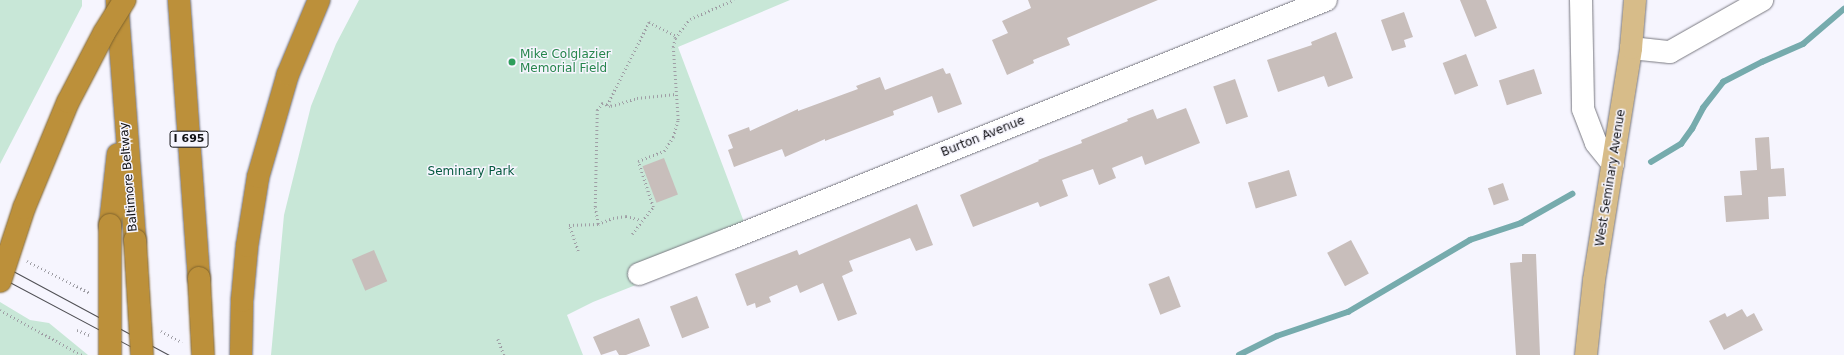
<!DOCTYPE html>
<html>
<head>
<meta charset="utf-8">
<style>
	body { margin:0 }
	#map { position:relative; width:1844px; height:355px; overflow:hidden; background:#f6f5fe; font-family:"DejaVu Sans",sans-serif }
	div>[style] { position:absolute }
	.green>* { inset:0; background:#c8e7d7 }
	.stream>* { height:5.5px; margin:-2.75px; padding:0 2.75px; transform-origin:2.75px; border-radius:2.75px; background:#76abad }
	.building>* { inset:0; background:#c8bebb; transform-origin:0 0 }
	.path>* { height:2.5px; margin-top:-1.25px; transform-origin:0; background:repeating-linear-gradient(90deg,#9f9ea5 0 1px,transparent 0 4px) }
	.roads { filter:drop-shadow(0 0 1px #797981) drop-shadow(0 0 1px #797981) }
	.minor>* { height:22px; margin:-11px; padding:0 11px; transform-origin:11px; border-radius:11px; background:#fff }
	.major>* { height:22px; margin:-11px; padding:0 11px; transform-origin:11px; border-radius:11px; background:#d7bc89 }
	.highway>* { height:22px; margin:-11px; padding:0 11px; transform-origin:11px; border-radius:11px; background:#bc903a }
	.tram>* { height:1px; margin:-0.5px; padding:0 0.5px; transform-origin:0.5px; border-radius:0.5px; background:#4f4f54 }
	.bridges { filter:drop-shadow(0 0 1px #80642d) drop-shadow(0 0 1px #80642d) }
	.highway-bridge>* { height:22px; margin:-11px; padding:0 11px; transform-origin:11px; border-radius:11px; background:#bc903a }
	.dots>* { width:11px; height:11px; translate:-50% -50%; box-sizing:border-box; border:2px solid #f6f5fe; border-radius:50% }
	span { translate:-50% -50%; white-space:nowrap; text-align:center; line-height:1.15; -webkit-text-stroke:3px #f6f5fe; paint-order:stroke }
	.shield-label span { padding:1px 3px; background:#f6f5fe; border:1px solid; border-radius:3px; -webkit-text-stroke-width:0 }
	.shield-label { font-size:11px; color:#111114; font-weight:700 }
	.leisure-label { font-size:12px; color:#27864d }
	.left { translate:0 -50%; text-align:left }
	.street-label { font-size:12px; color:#111114 }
	.park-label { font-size:12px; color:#04593e }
</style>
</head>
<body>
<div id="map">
	<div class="green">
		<div style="clip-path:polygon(0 0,82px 0,82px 6px,0 164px)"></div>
		<div style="clip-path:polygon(359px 0,790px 0,678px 47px,744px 222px,671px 271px,593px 302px,567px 315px,583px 355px,271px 355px,284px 215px,311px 106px,336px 44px)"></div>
		<div style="clip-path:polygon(0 302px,30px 320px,49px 323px,88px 355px,0 355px)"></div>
	</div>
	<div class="stream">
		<div style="left:1651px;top:162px;width:35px;rotate:-31deg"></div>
		<div style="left:1681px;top:144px;width:19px;rotate:-54deg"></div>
		<div style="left:1692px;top:129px;width:24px;rotate:-62deg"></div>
		<div style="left:1703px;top:108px;width:33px;rotate:-52deg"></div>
		<div style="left:1723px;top:82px;width:44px;rotate:-27.1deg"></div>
		<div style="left:1762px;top:62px;width:45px;rotate:-23.7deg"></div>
		<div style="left:1803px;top:44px;width:54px;rotate:-40.5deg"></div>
		<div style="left:1239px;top:355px;width:42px;rotate:-26.6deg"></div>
		<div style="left:1277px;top:336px;width:75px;rotate:-18.7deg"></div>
		<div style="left:1348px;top:312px;width:142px;rotate:-30.5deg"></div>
		<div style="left:1470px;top:240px;width:54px;rotate:-18.4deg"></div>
		<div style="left:1521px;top:223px;width:59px;rotate:-29.6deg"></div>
	</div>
	<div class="building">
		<div style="clip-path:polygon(1028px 0,1158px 0,1067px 38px,1070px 45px,1033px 60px,1034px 63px,1007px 75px,992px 40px,1008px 33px,1002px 21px,1031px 8px)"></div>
		<div style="clip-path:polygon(1460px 0,1486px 0,1497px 28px,1475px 37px)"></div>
		<div style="clip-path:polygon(1404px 12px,1413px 37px,1404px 40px,1406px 47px,1392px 51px,1381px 20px)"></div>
		<div style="clip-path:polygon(1336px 32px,1353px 78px,1328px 87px,1324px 76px,1278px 92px,1267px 60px,1312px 45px,1311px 42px)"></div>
		<div style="left:1466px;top:54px;width:34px;height:25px;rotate:69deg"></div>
		<div style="clip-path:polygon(943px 68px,946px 74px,950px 73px,962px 104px,938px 113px,932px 96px,893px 111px,894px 115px,825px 141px,825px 139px,785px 157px,782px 149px,734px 167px,728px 150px,733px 148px,728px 135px,749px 127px,750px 131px,798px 109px,798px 111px,858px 89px,856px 86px,880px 77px,885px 90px)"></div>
		<div style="left:1534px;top:69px;width:26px;height:37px;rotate:72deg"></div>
		<div style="left:1235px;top:79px;width:40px;height:23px;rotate:71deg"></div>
		<div style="clip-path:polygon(1186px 108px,1200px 143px,1145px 165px,1142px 156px,1112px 168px,1116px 178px,1099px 185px,1093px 169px,1062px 180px,1068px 196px,1040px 207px,1038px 202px,973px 227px,960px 195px,1039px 161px,1038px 160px,1082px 143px,1081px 140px,1128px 121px,1127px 119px,1153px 109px,1157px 119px)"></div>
		<div style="clip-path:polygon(1769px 137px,1771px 169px,1784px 168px,1786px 196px,1768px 197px,1769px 219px,1726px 222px,1724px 196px,1742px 195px,1740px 171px,1757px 170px,1755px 138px)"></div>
		<div style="left:664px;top:158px;width:39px;height:23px;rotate:69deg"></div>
		<div style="left:1289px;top:170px;width:27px;height:43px;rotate:73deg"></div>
		<div style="left:1503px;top:183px;width:18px;height:16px;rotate:71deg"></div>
		<div style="clip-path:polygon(917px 204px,933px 245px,916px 251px,910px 238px,849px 261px,853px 271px,842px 276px,857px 314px,838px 321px,823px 283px,800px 293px,797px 285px,769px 297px,771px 302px,756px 308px,755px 303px,747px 306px,735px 274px,797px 250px,799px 255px)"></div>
		<div style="left:1351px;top:240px;width:38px;height:27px;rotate:62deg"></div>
		<div style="left:374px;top:250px;width:34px;height:24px;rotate:67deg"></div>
		<div style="clip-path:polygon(1522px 254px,1536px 254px,1540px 355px,1516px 355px,1510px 263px,1522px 262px)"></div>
		<div style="left:1169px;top:276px;width:33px;height:22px;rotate:69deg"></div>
		<div style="left:697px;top:296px;width:34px;height:29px;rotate:69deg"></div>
		<div style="clip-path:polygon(1742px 309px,1747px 317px,1754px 313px,1763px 330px,1724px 350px,1709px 321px,1725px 313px,1727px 317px)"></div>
		<div style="clip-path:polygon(639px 318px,650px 346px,626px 355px,619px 355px,616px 350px,601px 355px,593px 337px)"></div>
	</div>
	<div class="path">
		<div style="left:607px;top:105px;width:93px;rotate:-63.2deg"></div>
		<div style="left:649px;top:22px;width:31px;rotate:27deg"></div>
		<div style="left:598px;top:224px;width:17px;rotate:-100deg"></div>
		<div style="left:595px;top:207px;width:97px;rotate:-88.8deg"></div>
		<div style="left:597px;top:110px;width:9px;rotate:-54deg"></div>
		<div style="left:602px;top:103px;width:9px;rotate:18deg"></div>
		<div style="left:611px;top:106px;width:27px;rotate:-17deg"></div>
		<div style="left:637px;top:98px;width:39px;rotate:-6deg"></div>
		<div style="left:632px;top:234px;width:34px;rotate:-52deg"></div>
		<div style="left:653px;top:207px;width:48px;rotate:-108.1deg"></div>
		<div style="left:638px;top:161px;width:28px;rotate:-21deg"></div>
		<div style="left:664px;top:151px;width:17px;rotate:-57deg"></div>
		<div style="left:673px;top:137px;width:18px;rotate:-74deg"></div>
		<div style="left:678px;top:120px;width:73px;rotate:-93.9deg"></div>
		<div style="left:673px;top:47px;width:9px;rotate:-77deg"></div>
		<div style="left:675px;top:38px;width:24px;rotate:-52deg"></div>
		<div style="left:690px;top:19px;width:48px;rotate:-23.4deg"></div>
		<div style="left:578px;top:251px;width:28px;rotate:-109deg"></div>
		<div style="left:569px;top:225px;width:29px;rotate:-2deg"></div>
		<div style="left:598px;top:224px;width:16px;rotate:-22deg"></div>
		<div style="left:613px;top:218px;width:13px;rotate:-9deg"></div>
		<div style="left:626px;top:216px;width:16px;rotate:15deg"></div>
		<div style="left:27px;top:261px;width:71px;rotate:26.9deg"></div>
		<div style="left:0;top:310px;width:94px;rotate:28.8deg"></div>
		<div style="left:77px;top:330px;width:14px;rotate:21deg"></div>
		<div style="left:161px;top:331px;width:24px;rotate:28deg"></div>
		<div style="left:498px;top:339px;width:17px;rotate:69deg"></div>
	</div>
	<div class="roads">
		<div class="minor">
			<div style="left:1581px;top:0;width:109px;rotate:88.9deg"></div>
			<div style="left:1583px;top:109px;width:36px;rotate:69deg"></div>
			<div style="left:1596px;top:143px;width:27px;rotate:51deg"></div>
			<div style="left:1631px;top:48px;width:39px;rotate:6deg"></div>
			<div style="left:1670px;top:52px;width:106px;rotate:-29.5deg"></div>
			<div style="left:639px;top:274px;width:97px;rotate:-21.3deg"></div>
			<div style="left:729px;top:239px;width:643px;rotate:-21.82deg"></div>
		</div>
		<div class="major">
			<div style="left:1586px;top:355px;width:75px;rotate:-83.9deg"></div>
			<div style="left:1594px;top:280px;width:235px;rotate:-80.9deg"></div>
			<div style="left:1631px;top:48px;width:48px;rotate:-85.2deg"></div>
		</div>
		<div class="highway">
			<div style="left:179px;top:0;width:279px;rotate:85.9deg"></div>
			<div style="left:117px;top:1px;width:240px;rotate:85.7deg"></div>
			<div style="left:110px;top:225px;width:71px;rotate:-83.6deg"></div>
			<div style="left:241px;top:355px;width:54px;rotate:-88.9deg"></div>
			<div style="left:242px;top:301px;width:55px;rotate:-84.8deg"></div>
			<div style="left:247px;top:246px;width:70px;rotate:-80.9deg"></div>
			<div style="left:258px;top:177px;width:107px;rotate:-73.8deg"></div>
			<div style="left:288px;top:74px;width:80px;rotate:-67.3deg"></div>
		</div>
	</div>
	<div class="tram">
		<div style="left:0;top:264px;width:192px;rotate:28.3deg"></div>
		<div style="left:0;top:277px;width:166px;rotate:28deg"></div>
	</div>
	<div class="bridges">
		<div class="highway-bridge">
			<div style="left:135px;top:240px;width:115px;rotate:86.5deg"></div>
			<div style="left:199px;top:278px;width:77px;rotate:87deg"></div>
			<div style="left:0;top:281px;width:77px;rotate:-71.8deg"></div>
			<div style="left:24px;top:208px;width:115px;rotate:-67.5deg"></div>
			<div style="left:68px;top:102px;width:78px;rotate:-62.4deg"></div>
			<div style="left:104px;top:33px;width:39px;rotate:-58deg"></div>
			<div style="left:110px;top:355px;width:130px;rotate:-90deg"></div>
		</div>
	</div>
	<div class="dots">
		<div style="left:512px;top:62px;background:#2e9e5b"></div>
	</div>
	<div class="shield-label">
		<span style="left:189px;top:139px">I 695</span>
	</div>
	<div class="leisure-label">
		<span class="left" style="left:520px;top:62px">Mike Colglazier<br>Memorial Field</span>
	</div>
	<div class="street-label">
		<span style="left:983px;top:137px;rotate:-22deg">Burton Avenue</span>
		<span style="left:129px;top:177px;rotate:-95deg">Baltimore Beltway</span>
		<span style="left:1611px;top:178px;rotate:-81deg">West Seminary Avenue</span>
	</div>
	<div class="park-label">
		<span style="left:471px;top:172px">Seminary Park</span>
	</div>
</div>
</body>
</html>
